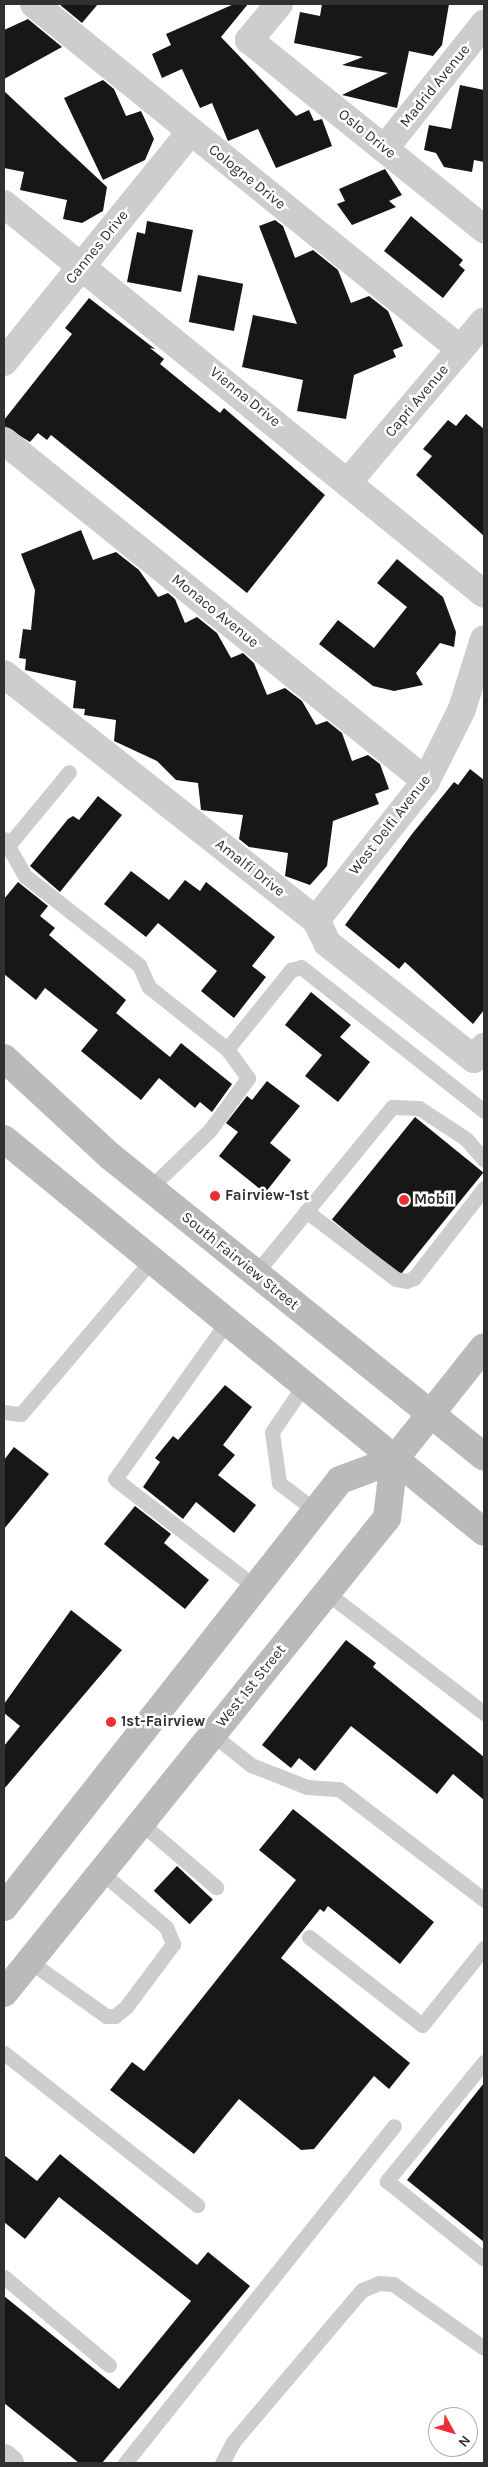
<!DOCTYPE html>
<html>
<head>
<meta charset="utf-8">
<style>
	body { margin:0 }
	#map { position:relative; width:488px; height:2467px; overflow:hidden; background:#fff; font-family:Karla,sans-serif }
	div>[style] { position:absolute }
	.building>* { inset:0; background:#171717; transform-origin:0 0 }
	.service>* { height:15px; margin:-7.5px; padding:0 7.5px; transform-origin:7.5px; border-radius:7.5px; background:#cdcdcd }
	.minor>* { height:28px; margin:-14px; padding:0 14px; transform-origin:14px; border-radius:14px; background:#cdcdcd }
	.tertiary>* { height:28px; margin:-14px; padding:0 14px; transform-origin:14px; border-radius:14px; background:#cdcdcd }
	.secondary>* { height:28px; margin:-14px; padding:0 14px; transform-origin:14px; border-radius:14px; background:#bababa }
	.dots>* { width:14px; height:14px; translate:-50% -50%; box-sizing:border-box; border:2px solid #fff; border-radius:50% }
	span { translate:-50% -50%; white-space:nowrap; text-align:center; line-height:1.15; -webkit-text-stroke:5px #fff; paint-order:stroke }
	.street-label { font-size:15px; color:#303030 }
	.poi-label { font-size:15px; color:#303030; font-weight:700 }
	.left { translate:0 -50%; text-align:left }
	.frame { position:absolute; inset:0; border:5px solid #303030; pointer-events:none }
	.north { position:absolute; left:428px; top:2407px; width:50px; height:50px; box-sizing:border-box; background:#fff; border:1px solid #acacac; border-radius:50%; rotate:129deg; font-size:14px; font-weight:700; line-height:20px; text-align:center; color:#303030 }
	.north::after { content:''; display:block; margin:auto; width:18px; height:22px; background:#eb2f35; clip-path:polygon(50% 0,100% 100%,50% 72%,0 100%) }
</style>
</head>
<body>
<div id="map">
	<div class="building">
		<div style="clip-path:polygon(59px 4px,98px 4px,82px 23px)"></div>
		<div style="clip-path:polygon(234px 4px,248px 4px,221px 37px,296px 116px,309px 110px,314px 121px,322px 119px,332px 146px,276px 168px,258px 129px,228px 141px,212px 103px,200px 108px,182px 69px,162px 78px,152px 54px,171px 45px,166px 34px)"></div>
		<div style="clip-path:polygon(322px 4px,449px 4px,442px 45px,433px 56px,409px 51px,397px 108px,342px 95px,388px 73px,342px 65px,363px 57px,294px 43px,300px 12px,320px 16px)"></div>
		<div style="clip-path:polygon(28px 19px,62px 47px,4px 79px,4px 30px)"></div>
		<div style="clip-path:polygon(103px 80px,114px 89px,126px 116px,141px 111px,154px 139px,145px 160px,103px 180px,64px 98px)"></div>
		<div style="clip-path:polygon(460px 85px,484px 90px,484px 162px,474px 160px,472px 172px,444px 167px,436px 153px,424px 150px,429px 125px,451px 129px)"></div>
		<div style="clip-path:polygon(4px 91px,107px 187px,103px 211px,82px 223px,63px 219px,67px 200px,20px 190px,24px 172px,4px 168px)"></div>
		<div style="clip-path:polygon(385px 169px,402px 195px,389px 201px,396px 207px,352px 225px,337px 204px,345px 201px,339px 189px)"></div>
		<div style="clip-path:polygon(411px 216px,463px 260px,459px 265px,465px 270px,443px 298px,384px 251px)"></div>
		<div style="clip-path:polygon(275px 220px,283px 226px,295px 258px,313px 250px,338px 270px,351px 303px,369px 296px,388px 311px,403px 346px,393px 350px,396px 357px,354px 375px,346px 419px,297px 411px,303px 380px,242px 367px,253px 315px,297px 324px,259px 226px)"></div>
		<div style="clip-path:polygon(147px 221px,193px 230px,181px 292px,127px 282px,137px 232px,145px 234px)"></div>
		<div style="left:198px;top:275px;width:46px;height:48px;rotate:11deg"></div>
		<div style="clip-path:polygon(89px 298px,155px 349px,150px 348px,164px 359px,160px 364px,220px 413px,224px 408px,325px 495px,247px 593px,51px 435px,47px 440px,38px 433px,30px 442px,4px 426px,4px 420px,72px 334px,65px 328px)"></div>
		<div style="clip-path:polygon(466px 414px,484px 429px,484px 536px,416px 475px,432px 456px,423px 449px,448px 420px,456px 426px)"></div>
		<div style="clip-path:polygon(81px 530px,93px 560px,116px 552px,139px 570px,158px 597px,168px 593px,175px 599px,185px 623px,197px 617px,217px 633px,231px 658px,243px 653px,254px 663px,267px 695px,285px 688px,302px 701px,316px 725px,327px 721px,342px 733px,352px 761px,368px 755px,380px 764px,389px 789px,375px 794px,379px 804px,333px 821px,327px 866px,310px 885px,285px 876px,288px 853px,249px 847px,239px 839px,243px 815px,201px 810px,198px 783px,176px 780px,157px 761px,114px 741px,116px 720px,84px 715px,85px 709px,73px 708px,76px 681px,25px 670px,26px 659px,19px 658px,23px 629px,31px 630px,35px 590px,21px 554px)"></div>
		<div style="clip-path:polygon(397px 559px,443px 597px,456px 632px,454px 647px,440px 643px,416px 673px,423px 685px,394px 691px,373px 686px,319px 644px,338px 620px,374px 648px,407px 607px,377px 583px)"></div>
		<div style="clip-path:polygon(470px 769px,484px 780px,484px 1010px,473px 1024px,405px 962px,399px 969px,345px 925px,412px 834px,454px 782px,458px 785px)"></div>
		<div style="clip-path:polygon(98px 796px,122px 815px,60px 892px,30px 866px,68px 819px,73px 816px,79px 820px)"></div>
		<div style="clip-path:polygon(131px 871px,169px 900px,185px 880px,200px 891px,206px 882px,275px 937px,252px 966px,266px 977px,234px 1018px,201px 991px,217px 971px,158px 923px,146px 937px,104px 904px)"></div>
		<div style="clip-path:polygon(18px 882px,48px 906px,40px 916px,55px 928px,49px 935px,126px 1000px,116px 1013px,170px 1057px,181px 1043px,232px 1084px,212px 1112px,200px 1102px,195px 1108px,159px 1078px,141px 1100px,81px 1051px,98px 1030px,45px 988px,36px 1000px,4px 974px,4px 899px)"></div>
		<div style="clip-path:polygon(311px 992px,351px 1025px,340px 1037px,370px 1062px,338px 1102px,305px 1076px,322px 1055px,285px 1025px)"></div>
		<div style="clip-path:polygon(267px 1081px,300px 1106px,270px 1143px,291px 1160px,265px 1193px,219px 1156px,238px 1132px,226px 1123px,247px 1096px,252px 1100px)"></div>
		<div style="left:415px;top:1117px;width:88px;height:132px;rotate:39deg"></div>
		<div style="clip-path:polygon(225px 1385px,252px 1407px,223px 1445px,235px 1455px,218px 1475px,256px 1505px,234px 1533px,196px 1502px,183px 1519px,143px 1487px,160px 1462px,155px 1458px,173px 1436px,178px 1440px)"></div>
		<div style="clip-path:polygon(14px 1447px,49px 1474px,4px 1529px,4px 1460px)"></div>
		<div style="clip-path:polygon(135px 1506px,171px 1534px,164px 1543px,209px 1580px,185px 1609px,104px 1544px)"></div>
		<div style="clip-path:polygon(71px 1610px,122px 1650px,4px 1789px,4px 1746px,20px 1726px,4px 1713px,4px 1704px)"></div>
		<div style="clip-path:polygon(346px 1640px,376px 1663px,373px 1667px,484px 1757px,484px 1800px,453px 1774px,437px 1794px,351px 1726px,315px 1771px,299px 1758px,291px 1768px,262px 1745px)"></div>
		<div style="clip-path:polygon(293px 1809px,434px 1922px,400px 1964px,328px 1906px,324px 1912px,320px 1909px,281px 1958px,410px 2063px,389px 2089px,374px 2076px,314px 2149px,301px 2150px,239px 2099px,194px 2154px,110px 2090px,132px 2062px,144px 2071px,296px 1880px,259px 1850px)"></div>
		<div style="left:177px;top:1866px;width:49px;height:34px;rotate:43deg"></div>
		<div style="clip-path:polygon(484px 2083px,484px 2242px,407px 2180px)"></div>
		<div style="clip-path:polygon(60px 2154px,197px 2265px,208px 2252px,250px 2286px,102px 2463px,79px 2463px,4px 2403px,4px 2296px,119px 2389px,191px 2301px,59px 2197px,25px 2239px,4px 2222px,4px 2155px,37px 2181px)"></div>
	</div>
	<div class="service">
		<div style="left:4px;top:839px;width:43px;rotate:60.4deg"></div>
		<div style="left:25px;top:876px;width:145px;rotate:38deg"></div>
		<div style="left:139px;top:965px;width:24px;rotate:66deg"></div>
		<div style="left:149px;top:987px;width:100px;rotate:38.5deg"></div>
		<div style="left:227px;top:1049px;width:36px;rotate:54deg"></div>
		<div style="left:248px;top:1078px;width:64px;rotate:126.2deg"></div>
		<div style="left:210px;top:1130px;width:83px;rotate:136deg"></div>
		<div style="left:7px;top:847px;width:97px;rotate:-50.4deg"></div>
		<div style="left:227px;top:1049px;width:102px;rotate:-51deg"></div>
		<div style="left:291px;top:970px;width:10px;rotate:-17deg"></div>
		<div style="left:301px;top:967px;width:233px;rotate:38.2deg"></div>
		<div style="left:306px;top:1211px;width:113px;rotate:37.1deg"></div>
		<div style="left:396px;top:1279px;width:10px;rotate:11deg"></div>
		<div style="left:406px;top:1281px;width:9px;rotate:-21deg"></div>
		<div style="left:414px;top:1278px;width:114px;rotate:-52.1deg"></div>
		<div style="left:255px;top:1274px;width:216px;rotate:-50.6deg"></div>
		<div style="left:392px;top:1107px;width:27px;rotate:2deg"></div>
		<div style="left:419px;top:1108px;width:56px;rotate:33.4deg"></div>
		<div style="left:466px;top:1139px;width:28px;rotate:49deg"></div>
		<div style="left:226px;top:1323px;width:191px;rotate:125.4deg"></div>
		<div style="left:115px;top:1479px;width:177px;rotate:37.6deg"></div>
		<div style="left:304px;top:1385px;width:57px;rotate:124.2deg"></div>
		<div style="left:272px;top:1432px;width:51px;rotate:82.2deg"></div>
		<div style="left:279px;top:1483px;width:46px;rotate:37.1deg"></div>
		<div style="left:4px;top:1412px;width:17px;rotate:7deg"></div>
		<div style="left:21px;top:1414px;width:199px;rotate:-49.7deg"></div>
		<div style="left:327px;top:1593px;width:198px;rotate:37.4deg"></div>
		<div style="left:212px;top:1734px;width:50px;rotate:38.5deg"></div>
		<div style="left:251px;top:1765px;width:60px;rotate:21.4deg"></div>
		<div style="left:307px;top:1787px;width:32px;rotate:4deg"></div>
		<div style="left:339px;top:1789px;width:183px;rotate:37.4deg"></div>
		<div style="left:141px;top:1823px;width:99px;rotate:40.5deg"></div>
		<div style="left:309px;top:1937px;width:143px;rotate:37.9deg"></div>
		<div style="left:422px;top:2025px;width:99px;rotate:-51.2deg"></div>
		<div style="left:29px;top:1961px;width:95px;rotate:35.5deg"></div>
		<div style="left:106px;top:2016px;width:9px"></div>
		<div style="left:115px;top:2016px;width:14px;rotate:-39deg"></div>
		<div style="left:126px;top:2007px;width:79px;rotate:-53.3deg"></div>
		<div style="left:173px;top:1944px;width:18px;rotate:-112deg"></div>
		<div style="left:166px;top:1927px;width:85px;rotate:-139.8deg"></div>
		<div style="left:4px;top:2053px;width:246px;rotate:38.2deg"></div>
		<div style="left:484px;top:2062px;width:154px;rotate:129.2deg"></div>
		<div style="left:387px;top:2181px;width:124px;rotate:38.8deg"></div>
		<div style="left:4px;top:2277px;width:137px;rotate:40deg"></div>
		<div style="left:125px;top:2463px;width:431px;rotate:-51.4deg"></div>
		<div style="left:222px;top:2463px;width:24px;rotate:-62deg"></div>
		<div style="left:233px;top:2442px;width:199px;rotate:-49.7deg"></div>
		<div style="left:362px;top:2290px;width:18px;rotate:-22deg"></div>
		<div style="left:379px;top:2283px;width:14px;rotate:4deg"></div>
		<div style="left:393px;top:2284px;width:111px;rotate:35.1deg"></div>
	</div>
	<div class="minor">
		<div style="left:34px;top:4px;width:548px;rotate:39deg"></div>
		<div style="left:279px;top:4px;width:47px;rotate:129.8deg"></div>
		<div style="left:249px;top:40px;width:302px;rotate:38.8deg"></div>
		<div style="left:385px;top:148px;width:159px;rotate:-51.4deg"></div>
		<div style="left:4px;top:204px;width:618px;rotate:39.09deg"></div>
		<div style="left:4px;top:362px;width:297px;rotate:-51deg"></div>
		<div style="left:4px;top:441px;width:542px;rotate:38.86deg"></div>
		<div style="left:349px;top:481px;width:209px;rotate:-49.8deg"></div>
		<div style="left:4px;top:674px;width:397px;rotate:38.3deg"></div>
		<div style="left:316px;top:920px;width:25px;rotate:64deg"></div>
		<div style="left:327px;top:943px;width:187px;rotate:38.3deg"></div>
		<div style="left:474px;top:1059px;width:16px;rotate:-50deg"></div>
		<div style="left:316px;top:920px;width:177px;rotate:-51.6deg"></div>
		<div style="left:426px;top:781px;width:80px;rotate:-63.4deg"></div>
		<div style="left:462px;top:709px;width:73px;rotate:-72.6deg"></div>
	</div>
	<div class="tertiary">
		<div style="left:4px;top:2458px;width:8px;rotate:40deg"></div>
	</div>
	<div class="secondary">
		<div style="left:4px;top:1058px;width:144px;rotate:42.8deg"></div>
		<div style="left:110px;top:1156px;width:480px;rotate:38.8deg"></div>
		<div style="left:4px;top:1139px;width:620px;rotate:39.31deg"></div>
		<div style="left:4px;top:1907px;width:543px;rotate:-51.8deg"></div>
		<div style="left:340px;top:1480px;width:58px;rotate:-20.3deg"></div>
		<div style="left:394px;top:1460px;width:144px;rotate:-51.5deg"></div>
		<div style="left:4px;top:1993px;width:610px;rotate:-51.12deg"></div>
		<div style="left:387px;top:1518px;width:58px;rotate:-83.1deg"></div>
	</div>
	<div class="dots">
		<div style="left:215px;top:1196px;background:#eb2f35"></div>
		<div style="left:404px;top:1200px;background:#eb2f35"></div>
		<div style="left:111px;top:1722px;background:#eb2f35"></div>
	</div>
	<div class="street-label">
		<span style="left:435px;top:86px;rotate:-51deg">Madrid Avenue</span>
		<span style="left:367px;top:134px;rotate:39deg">Oslo Drive</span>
		<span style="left:247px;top:177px;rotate:39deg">Cologne Drive</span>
		<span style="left:97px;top:247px;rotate:-51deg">Cannes Drive</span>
		<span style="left:245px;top:397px;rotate:39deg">Vienna Drive</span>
		<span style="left:417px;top:401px;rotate:-50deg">Capri Avenue</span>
		<span style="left:215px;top:611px;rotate:39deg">Monaco Avenue</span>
		<span style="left:390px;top:825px;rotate:-52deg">West Delfi Avenue</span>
		<span style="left:250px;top:868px;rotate:38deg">Amalfi Drive</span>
		<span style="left:240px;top:1261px;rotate:39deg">South Fairview Street</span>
		<span style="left:251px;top:1686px;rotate:-51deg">West 1st Street</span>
	</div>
	<div class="poi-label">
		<span class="left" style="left:225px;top:1196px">Fairview-1st</span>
		<span class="left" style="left:414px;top:1200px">Mobil</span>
		<span class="left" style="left:121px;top:1722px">1st-Fairview</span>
	</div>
	<div class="frame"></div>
	<div class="north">N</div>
</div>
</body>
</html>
